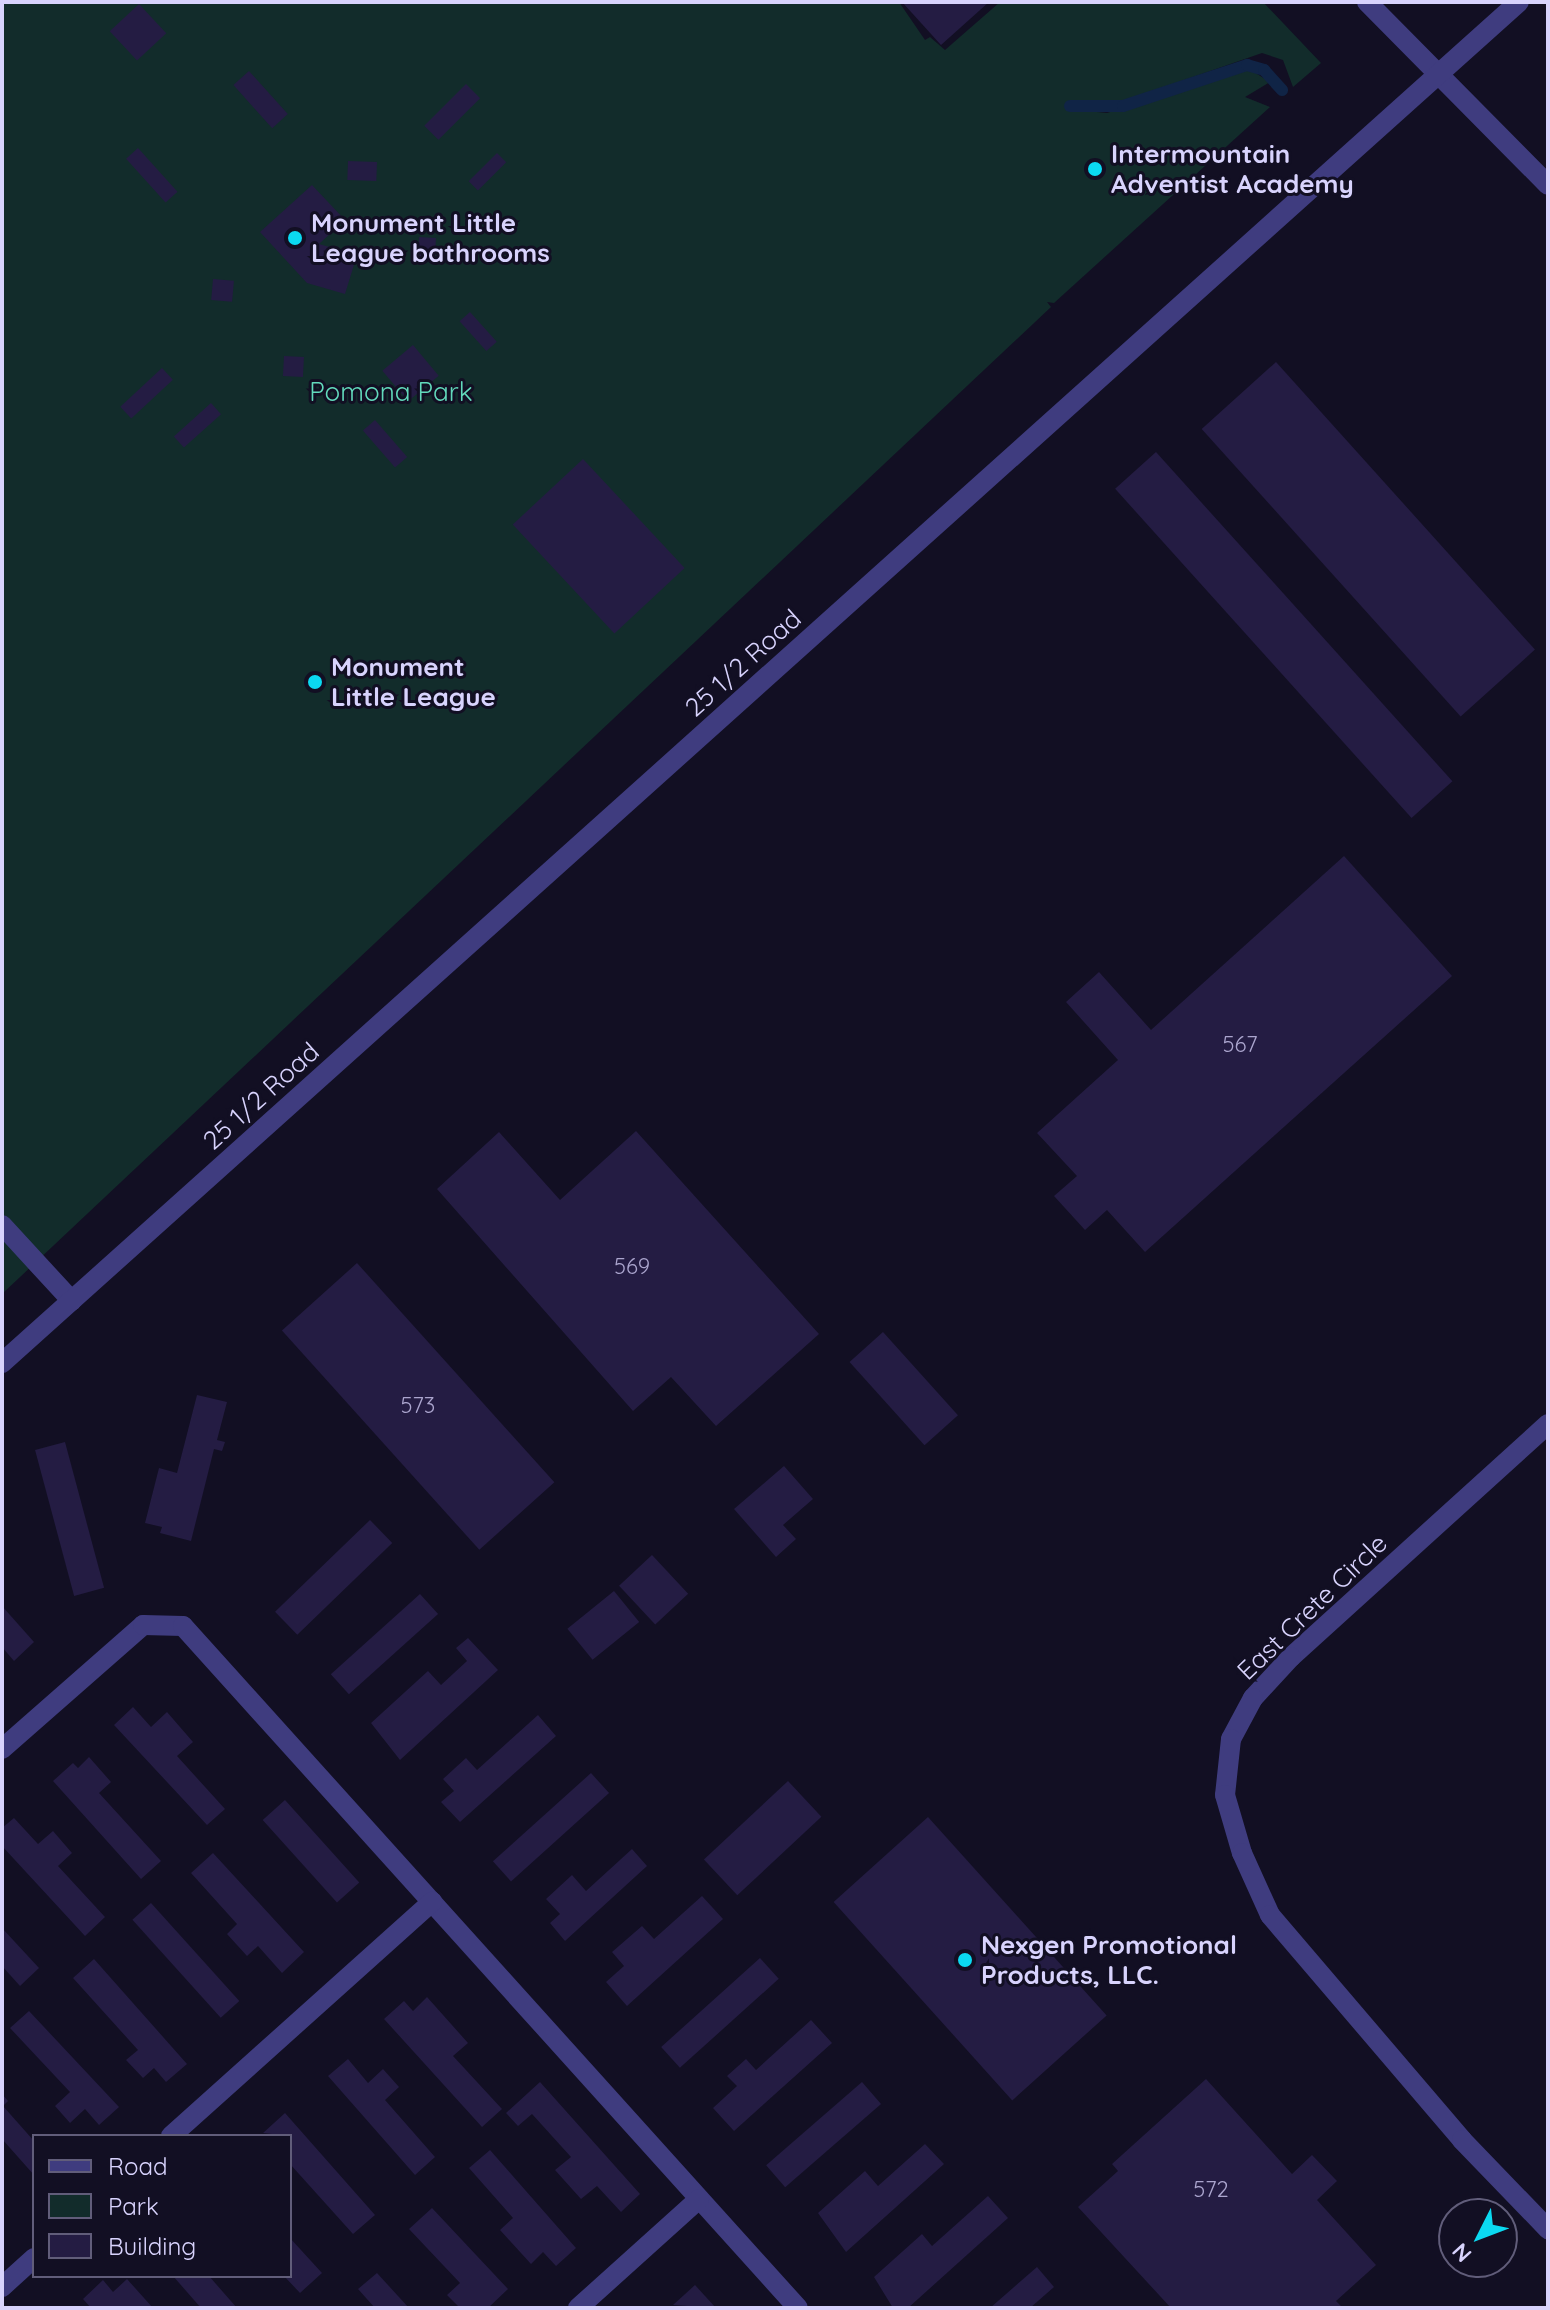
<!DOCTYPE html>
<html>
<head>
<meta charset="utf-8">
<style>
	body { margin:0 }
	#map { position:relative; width:1550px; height:2310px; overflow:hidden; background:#120f23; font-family:Quicksand,sans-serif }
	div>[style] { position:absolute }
	.green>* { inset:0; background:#122c2b }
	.stream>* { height:12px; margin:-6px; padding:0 6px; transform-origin:6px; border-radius:6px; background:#102446 }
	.building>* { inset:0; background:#241c43; transform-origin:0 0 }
	.minor>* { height:20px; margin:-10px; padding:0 10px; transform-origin:10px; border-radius:10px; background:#3f3c7f }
	.dots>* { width:22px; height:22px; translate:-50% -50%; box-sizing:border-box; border:4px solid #120f23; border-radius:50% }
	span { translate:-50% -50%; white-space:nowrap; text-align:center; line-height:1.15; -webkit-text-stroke:6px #120f23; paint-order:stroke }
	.number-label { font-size:22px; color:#aba5ce }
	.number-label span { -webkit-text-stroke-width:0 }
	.poi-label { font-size:26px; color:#d8d3fd; font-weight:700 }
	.left { translate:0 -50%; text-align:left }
	.park-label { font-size:26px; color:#62dabc }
	.street-label { font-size:26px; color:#d8d3fd }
	.frame { position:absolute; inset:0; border:4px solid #d8d3fd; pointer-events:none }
	.legend { position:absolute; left:32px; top:2134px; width:260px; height:144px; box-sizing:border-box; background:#120f23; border:2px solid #615d7a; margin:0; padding:10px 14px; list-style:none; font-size:24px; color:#d8d3fd }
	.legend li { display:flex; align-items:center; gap:16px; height:40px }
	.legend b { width:40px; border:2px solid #615d7a }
	.north { position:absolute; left:1438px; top:2198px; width:80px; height:80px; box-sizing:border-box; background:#120f23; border:2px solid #615d7a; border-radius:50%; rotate:228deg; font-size:22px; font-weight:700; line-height:32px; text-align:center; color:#d8d3fd }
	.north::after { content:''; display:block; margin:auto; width:28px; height:36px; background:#0bd9f1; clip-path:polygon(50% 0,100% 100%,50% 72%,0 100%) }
</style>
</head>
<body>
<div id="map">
	<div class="green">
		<div style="clip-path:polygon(2px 2px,899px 2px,925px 40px,930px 37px,945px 50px,1000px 2px,1263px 2px,1321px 63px,1293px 87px,1283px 60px,1262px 53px,1121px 102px,1068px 102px,1067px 109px,1107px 113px,1249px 69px,1270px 82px,1245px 97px,1270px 107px,1054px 303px,1047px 302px,1051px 307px,2px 1294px)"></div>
	</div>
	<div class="stream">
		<div style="left:1070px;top:106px;width:53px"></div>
		<div style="left:1123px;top:106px;width:131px;rotate:-18.3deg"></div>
		<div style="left:1247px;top:65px;width:18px;rotate:16deg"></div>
		<div style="left:1264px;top:70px;width:27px;rotate:48deg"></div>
	</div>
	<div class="building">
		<div style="clip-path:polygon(902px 2px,989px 2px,941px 45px)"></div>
		<div style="left:139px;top:4px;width:40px;height:40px;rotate:47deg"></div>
		<div style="left:249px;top:71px;width:58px;height:21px;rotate:48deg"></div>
		<div style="left:466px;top:84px;width:20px;height:59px;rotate:45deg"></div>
		<div style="left:138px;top:148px;width:59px;height:16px;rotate:48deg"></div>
		<div style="left:497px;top:153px;width:13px;height:40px;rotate:45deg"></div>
		<div style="left:348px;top:161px;width:29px;height:19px;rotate:2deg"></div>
		<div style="clip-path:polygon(312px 185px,345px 220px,319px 244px,357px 255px,345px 294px,307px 283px,260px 232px)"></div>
		<div style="left:419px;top:237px;width:17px;height:23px;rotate:3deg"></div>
		<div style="left:213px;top:279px;width:21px;height:21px;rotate:5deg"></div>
		<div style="left:470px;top:312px;width:40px;height:14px;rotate:48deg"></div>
		<div style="left:413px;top:345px;width:40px;height:40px;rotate:50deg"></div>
		<div style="left:284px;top:356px;width:20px;height:20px;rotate:3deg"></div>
		<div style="left:1276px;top:362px;width:387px;height:100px;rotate:48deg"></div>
		<div style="left:162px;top:368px;width:16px;height:57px;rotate:47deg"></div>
		<div style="left:211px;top:403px;width:15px;height:50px;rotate:48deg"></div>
		<div style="left:375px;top:420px;width:49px;height:16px;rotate:49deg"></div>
		<div style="left:1156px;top:452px;width:443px;height:55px;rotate:48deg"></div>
		<div style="left:583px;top:459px;width:149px;height:96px;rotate:47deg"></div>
		<div style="clip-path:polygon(1344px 856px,1452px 976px,1145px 1252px,1107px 1210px,1085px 1230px,1054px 1196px,1077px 1176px,1037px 1133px,1118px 1060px,1066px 1002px,1099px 972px,1151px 1030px)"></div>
		<div style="clip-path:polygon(636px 1131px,819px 1334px,716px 1426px,671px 1377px,633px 1411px,437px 1189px,499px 1132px,560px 1200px)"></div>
		<div style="left:357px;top:1263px;width:295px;height:101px;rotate:48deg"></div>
		<div style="left:883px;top:1332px;width:112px;height:45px;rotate:48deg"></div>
		<div style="clip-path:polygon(197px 1395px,227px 1402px,217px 1440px,225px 1442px,222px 1451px,214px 1449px,191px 1541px,160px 1533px,162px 1527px,145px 1523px,159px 1468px,177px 1473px)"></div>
		<div style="left:65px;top:1442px;width:151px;height:31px;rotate:75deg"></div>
		<div style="clip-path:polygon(784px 1466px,813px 1499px,783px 1525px,796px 1539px,776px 1557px,734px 1509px)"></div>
		<div style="left:370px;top:1520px;width:32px;height:132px;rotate:46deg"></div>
		<div style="left:652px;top:1555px;width:53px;height:45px;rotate:47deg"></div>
		<div style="left:614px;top:1591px;width:40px;height:60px;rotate:51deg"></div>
		<div style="left:420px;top:1594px;width:27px;height:120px;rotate:48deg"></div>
		<div style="clip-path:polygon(2px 1606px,34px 1642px,14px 1661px,2px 1647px)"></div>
		<div style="clip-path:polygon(468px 1638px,498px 1670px,400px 1760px,371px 1723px,428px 1671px,441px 1685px,467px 1661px,456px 1648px)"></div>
		<div style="clip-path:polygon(133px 1707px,151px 1727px,167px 1712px,193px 1742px,177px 1756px,225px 1809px,207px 1825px,114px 1725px)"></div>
		<div style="clip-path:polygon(538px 1715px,556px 1736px,460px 1822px,441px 1802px,454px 1791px,443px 1779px,466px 1758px,477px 1770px)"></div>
		<div style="clip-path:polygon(89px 1757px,111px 1782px,99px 1793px,161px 1861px,141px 1879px,53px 1781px,73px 1763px,78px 1768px)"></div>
		<div style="left:591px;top:1773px;width:27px;height:132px;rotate:48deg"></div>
		<div style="left:788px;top:1781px;width:49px;height:115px;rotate:47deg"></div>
		<div style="left:285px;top:1800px;width:111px;height:30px;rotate:48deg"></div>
		<div style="left:928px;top:1817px;width:267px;height:127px;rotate:48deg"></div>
		<div style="clip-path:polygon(14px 1818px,38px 1844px,53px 1831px,72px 1853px,58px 1866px,105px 1917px,85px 1936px,2px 1846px,2px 1828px)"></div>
		<div style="clip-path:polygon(632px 1849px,647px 1866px,565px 1941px,550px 1923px,560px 1914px,546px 1899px,572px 1875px,586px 1891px)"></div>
		<div style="clip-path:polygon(213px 1853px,304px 1952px,282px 1973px,258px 1946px,247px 1956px,227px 1934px,237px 1924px,191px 1873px)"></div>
		<div style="clip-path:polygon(702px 1896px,723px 1919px,627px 2006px,606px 1982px,624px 1966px,612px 1952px,642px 1926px,654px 1939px)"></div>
		<div style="left:151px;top:1903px;width:132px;height:25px;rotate:48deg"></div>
		<div style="clip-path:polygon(2px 1928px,39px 1968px,20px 1986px,2px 1966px)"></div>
		<div style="left:760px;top:1958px;width:28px;height:133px;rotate:48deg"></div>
		<div style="clip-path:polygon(94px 1959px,187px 2064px,166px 2082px,154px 2068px,143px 2078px,126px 2060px,138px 2050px,73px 1978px)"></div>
		<div style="clip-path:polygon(427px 1997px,468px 2043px,453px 2056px,502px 2109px,482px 2127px,384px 2019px,404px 2001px,413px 2011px)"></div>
		<div style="clip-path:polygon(29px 2011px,119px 2107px,99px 2125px,85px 2109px,70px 2123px,55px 2106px,70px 2092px,10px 2028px)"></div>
		<div style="clip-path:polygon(811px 2020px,832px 2043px,734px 2131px,713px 2108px,737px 2086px,727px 2076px,746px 2059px,756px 2070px)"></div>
		<div style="clip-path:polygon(348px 2059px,368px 2083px,383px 2069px,399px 2087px,385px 2100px,435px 2157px,415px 2175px,328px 2076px)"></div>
		<div style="clip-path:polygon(1206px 2079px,1292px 2174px,1312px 2155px,1337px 2181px,1317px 2200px,1376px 2265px,1336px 2301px,1343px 2308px,1171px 2308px,1078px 2207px,1118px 2171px,1112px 2164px)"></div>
		<div style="clip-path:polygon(540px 2082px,640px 2194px,621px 2212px,597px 2186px,581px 2199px,555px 2170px,571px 2157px,532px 2114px,518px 2126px,506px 2113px)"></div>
		<div style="left:862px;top:2082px;width:29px;height:127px;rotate:49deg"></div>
		<div style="clip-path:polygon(2px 2094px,8px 2101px,3px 2106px,34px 2141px,34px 2175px,2px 2139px)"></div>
		<div style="clip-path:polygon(285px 2113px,375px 2215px,353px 2234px,290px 2164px,290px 2136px,263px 2133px)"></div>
		<div style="clip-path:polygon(925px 2144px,944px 2164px,846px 2252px,818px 2213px,865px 2171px,878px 2186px)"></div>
		<div style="clip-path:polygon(490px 2150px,576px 2248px,556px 2266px,543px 2252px,531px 2264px,500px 2230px,513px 2218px,469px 2168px)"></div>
		<div style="clip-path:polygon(988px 2196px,1008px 2218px,908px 2308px,893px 2308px,874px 2277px,922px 2234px,932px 2246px)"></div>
		<div style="clip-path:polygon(432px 2208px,508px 2289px,488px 2308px,460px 2308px,447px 2295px,460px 2283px,409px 2229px)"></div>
		<div style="clip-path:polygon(290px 2238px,322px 2273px,300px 2293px,284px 2276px,290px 2276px)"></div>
		<div style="clip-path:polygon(1037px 2267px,1054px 2287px,1030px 2308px,990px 2308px)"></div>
		<div style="clip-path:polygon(377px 2273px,409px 2308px,375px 2308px,358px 2289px)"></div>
		<div style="clip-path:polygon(173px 2276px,209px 2276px,237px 2308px,201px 2308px)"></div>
		<div style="clip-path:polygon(127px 2279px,153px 2308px,91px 2308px,83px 2299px,103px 2280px,113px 2292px)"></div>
		<div style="clip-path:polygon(695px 2285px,716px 2308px,673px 2305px)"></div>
	</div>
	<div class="minor">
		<div style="left:1367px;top:2px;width:257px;rotate:45.3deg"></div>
		<div style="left:2px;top:1225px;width:103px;rotate:47.4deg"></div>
		<div style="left:2px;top:1363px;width:2038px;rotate:-41.9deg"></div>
		<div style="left:1548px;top:1424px;width:347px;rotate:137.8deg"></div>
		<div style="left:1291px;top:1657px;width:56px;rotate:132.8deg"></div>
		<div style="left:1253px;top:1698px;width:47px;rotate:118.2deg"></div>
		<div style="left:1231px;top:1739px;width:56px;rotate:96.1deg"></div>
		<div style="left:1225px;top:1795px;width:60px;rotate:73.7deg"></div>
		<div style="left:1242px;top:1853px;width:68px;rotate:65.7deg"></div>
		<div style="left:1270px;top:1915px;width:296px;rotate:49.5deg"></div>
		<div style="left:1462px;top:2140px;width:124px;rotate:46deg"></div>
		<div style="left:2px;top:1749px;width:188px;rotate:-41.3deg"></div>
		<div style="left:143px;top:1625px;width:40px;rotate:1.4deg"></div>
		<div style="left:183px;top:1626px;width:918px;rotate:47.96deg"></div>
		<div style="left:171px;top:2136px;width:351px;rotate:-41.9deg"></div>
		<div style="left:2px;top:2287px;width:43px;rotate:-42.2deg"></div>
		<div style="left:578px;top:2308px;width:163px;rotate:-42deg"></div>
	</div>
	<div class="dots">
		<div style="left:1095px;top:169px;background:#0bd9f1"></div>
		<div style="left:295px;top:238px;background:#0bd9f1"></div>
		<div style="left:315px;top:682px;background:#0bd9f1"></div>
		<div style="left:965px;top:1960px;background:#0bd9f1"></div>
	</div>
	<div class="number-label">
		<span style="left:1240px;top:1045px">567</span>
		<span style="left:632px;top:1267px">569</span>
		<span style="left:418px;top:1406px">573</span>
		<span style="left:1211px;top:2190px">572</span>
	</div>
	<div class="poi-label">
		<span class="left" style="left:1111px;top:169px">Intermountain<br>Adventist Academy</span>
		<span class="left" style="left:311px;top:238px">Monument Little<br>League bathrooms</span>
		<span class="left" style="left:331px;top:682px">Monument<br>Little League</span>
		<span class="left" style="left:981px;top:1960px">Nexgen Promotional<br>Products, LLC.</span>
	</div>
	<div class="park-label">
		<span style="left:391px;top:392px">Pomona Park</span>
	</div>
	<div class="street-label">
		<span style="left:743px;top:663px;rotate:-42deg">25 1/2 Road</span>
		<span style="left:261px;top:1096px;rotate:-42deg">25 1/2 Road</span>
		<span style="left:1312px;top:1607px;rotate:-44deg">East Crete Circle</span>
	</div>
	<div class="frame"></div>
	<ul class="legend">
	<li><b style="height:10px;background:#3f3c7f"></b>Road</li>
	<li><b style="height:22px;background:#122c2b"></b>Park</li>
	<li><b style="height:22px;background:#241c43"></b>Building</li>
	</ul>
	<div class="north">N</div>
</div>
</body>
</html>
